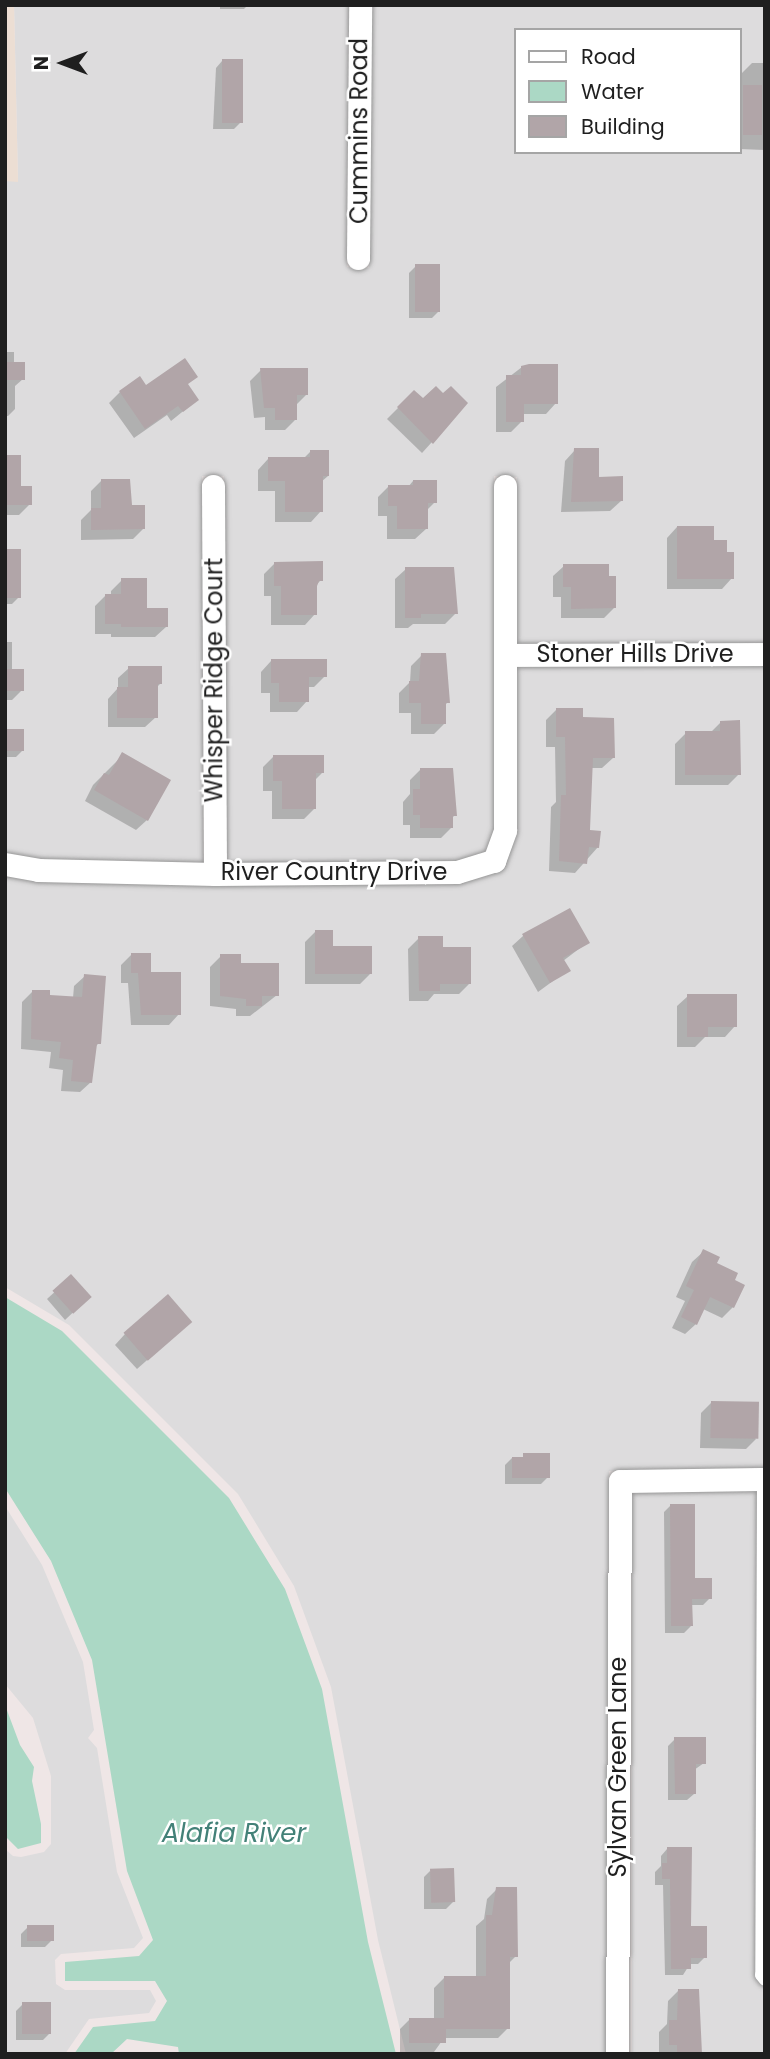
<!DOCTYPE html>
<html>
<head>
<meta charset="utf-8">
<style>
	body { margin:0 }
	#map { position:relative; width:770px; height:2059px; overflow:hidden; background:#efe6e6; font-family:Poppins,sans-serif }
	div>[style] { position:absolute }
	.residential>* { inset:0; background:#dddcdd; transform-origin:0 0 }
	.farmland>* { inset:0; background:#ecded3 }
	.water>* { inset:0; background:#abd8c5 }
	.shadow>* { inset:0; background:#0003 }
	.building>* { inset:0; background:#b1a5a8; transform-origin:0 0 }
	.roads { filter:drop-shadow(0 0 2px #969696) drop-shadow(0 0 2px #969696) }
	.lane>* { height:12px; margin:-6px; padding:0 6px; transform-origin:6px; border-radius:6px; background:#fff }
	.street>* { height:23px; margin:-11.5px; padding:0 11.5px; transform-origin:11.5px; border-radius:11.5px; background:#fff }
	span { translate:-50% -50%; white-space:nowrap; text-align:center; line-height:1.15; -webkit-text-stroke:5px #fff; paint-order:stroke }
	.street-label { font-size:24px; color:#1f1f1f }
	.water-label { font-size:26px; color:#438178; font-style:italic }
	.frame { position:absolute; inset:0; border:7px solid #1f1f1f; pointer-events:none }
	.legend { position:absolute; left:514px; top:28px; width:228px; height:126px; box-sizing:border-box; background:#fff; border:2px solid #a5a5a5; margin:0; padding:9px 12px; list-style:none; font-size:21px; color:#1f1f1f }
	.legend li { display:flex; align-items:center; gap:14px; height:35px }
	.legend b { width:35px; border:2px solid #a5a5a5 }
	.north { position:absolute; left:28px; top:28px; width:70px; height:70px; -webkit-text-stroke:5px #fff; paint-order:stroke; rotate:270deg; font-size:19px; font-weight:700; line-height:28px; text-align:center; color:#1f1f1f }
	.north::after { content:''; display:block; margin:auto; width:24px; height:32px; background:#1f1f1f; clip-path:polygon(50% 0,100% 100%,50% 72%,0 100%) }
</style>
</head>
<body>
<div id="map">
	<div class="residential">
		<div style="clip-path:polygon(evenodd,14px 5px,349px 5px,347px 267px,369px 268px,371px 5px,765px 5px,765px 644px,516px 645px,517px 477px,494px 476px,494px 829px,485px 853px,455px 862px,226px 864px,224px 476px,202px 476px,203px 863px,39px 860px,5px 853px,5px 181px,18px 181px,14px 5px,516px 30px,740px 30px,740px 152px,516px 152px,516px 30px)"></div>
		<div style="clip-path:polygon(765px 664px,765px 1468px,609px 1471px,606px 2054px,406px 2054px,378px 1940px,331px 1687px,294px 1586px,238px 1494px,69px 1325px,5px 1287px,5px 874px,498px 870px,505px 864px,517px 830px,516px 665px)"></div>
		<div style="left:765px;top:1489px;width:565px;height:133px;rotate:90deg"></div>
		<div style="clip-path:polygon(5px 1506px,42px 1565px,83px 1662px,94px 1730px,88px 1738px,97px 1748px,117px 1872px,143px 1938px,134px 1948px,61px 1954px,55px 1960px,56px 1984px,65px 1990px,150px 1990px,156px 2001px,149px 2013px,89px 2019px,65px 2054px,5px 2054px,5px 1849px,13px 1856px,21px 1857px,44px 1852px,51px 1844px,51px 1776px,33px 1718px,5px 1684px)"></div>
	</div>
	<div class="farmland">
		<div style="clip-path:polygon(5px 5px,14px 5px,18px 182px,5px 181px)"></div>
	</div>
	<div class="water">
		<div style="clip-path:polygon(5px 1297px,62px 1331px,229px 1498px,285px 1589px,322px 1689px,368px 1942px,396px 2054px,179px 2054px,178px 2047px,127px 2039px,111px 2054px,74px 2054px,93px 2027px,155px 2021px,167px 2001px,155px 1981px,65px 1981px,65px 1962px,139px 1956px,153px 1940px,127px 1871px,92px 1660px,51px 1561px,5px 1488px)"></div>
		<div style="clip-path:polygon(5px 1705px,20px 1745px,34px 1767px,32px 1781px,41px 1824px,41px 1843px,18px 1849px,5px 1836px)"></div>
	</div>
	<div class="shadow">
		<div style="clip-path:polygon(220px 5px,248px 5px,244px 9px,220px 9px)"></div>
		<div style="clip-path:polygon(222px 61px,241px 122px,234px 129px,213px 129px,216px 68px)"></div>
		<div style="clip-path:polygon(752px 63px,765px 63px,765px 150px,740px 149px,741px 74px)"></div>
		<div style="clip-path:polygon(416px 266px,439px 311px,432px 318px,409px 318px,409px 273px)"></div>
		<div style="clip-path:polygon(5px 352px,14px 352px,14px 364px,23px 379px,15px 386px,15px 409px,8px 416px,5px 416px)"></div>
		<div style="clip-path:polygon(522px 367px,556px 403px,546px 414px,522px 414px,522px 421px,511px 432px,496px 432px,496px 387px)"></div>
		<div style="clip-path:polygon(261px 370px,306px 395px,295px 406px,295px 420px,285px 430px,265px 430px,265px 417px,254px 418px,250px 381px)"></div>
		<div style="clip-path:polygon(187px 385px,197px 400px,171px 421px,167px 415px,134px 438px,109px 403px,120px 392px)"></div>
		<div style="clip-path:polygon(414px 392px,432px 442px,422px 453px,387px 419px)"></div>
		<div style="clip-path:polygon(575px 450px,621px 501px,610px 511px,561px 512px,565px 461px)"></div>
		<div style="clip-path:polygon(310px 452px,328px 476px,321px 482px,321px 511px,311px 522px,275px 522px,275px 491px,258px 491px,258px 470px,268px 459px,303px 459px)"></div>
		<div style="clip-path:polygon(5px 457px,30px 504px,19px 515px,5px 515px)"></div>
		<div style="clip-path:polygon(102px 480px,130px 506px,143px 529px,133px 539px,81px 540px,81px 520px,91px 510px,91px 491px)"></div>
		<div style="clip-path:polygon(413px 481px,435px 502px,426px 511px,426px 529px,415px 539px,387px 539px,387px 516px,378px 516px,378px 497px,388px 487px,408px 487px)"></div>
		<div style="clip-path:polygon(677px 527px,713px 541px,732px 578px,722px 589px,667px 589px,667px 538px)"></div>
		<div style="clip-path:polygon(5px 550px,19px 597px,12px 604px,5px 604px)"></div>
		<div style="clip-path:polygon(275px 563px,321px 580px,315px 586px,315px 614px,305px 625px,271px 625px,271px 596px,264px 596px,264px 574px)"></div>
		<div style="clip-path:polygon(564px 566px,608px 578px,614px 608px,604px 618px,561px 618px,561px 597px,553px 597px,553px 576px)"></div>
		<div style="clip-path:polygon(406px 569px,456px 613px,445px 624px,413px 624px,408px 628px,395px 628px,395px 579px)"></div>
		<div style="clip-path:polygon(122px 580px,145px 609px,166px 627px,155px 637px,111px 637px,111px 634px,95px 634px,95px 606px,106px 595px,111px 595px,111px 591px)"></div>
		<div style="clip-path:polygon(5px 642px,12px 642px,12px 671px,22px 690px,12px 700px,5px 700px)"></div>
		<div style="clip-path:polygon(422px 655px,448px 702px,444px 706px,444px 724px,434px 734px,411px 734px,411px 713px,399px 713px,399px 693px,410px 682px,411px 666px)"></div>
		<div style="clip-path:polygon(271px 661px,325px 676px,314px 687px,307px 687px,307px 701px,297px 712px,270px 712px,270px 693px,261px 693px,261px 672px)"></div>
		<div style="clip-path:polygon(129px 668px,160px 684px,156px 688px,156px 717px,145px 727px,108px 727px,108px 699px,118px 688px,118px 678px)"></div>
		<div style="clip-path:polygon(556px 710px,613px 758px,602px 768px,591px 768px,588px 831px,598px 847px,575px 873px,549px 871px,551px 807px,556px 802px,555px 747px,546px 747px,546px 720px)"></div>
		<div style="clip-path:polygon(721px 722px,739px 774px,728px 785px,675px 785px,675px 744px,686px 733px,710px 733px)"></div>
		<div style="clip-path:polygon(5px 731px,23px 750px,16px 757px,5px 757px)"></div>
		<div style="clip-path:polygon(123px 755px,147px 820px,136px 830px,85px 801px,93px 785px)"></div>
		<div style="clip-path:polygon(273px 757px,322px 773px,315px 780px,315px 808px,304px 819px,272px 819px,272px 791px,263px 791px,263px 767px)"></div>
		<div style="clip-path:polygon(421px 769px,455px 815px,451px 819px,451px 828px,441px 838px,410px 838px,410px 825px,403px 825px,403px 802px,410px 794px,410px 780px)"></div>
		<div style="clip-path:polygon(570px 910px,588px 942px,563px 961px,568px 970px,538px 992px,512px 946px,523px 936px)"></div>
		<div style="clip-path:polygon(315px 932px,332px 948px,370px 974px,360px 984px,305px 984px,305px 942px)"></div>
		<div style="clip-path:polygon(419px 938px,441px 949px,469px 984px,459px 994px,434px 994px,428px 1001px,409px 1001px,408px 949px)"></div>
		<div style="clip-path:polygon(132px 954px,179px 1014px,169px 1025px,131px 1025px,128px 983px,121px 983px,121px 965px)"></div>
		<div style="clip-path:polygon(221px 956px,239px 965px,277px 995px,250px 1016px,236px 1016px,236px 1009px,210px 1006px,210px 967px)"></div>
		<div style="clip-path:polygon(85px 976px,99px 1043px,95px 1047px,91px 1082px,80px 1092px,61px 1091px,63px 1070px,49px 1068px,51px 1052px,21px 1049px,22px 1002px,33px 991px,48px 997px,73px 998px,74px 986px)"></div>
		<div style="clip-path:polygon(688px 996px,735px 1026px,725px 1037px,705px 1037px,695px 1047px,677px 1047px,677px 1006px)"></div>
		<div style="clip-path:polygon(703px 1252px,732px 1281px,733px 1307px,722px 1318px,703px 1309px,696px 1324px,685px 1334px,672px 1328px,685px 1301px,676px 1297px,692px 1262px)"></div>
		<div style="clip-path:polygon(71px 1277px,82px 1304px,65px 1320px,47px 1299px)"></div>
		<div style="clip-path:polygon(179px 1332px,137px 1369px,115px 1345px,125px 1334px)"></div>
		<div style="clip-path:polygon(711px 1403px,756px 1439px,746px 1449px,700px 1448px,701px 1413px)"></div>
		<div style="clip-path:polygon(512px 1458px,548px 1477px,541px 1484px,505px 1484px,505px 1465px)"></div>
		<div style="clip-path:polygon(671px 1505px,693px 1580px,710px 1598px,703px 1605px,691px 1605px,691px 1626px,684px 1633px,665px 1633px,664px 1512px)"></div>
		<div style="clip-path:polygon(675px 1739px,704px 1763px,694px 1770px,694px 1794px,687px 1800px,668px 1800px,668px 1746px)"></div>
		<div style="clip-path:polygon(667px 1849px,690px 1928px,705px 1957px,698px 1964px,690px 1964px,683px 1975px,665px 1975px,663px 1885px,655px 1885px,655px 1872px,661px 1866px,661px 1856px)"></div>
		<div style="clip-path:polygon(430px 1871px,453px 1902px,446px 1909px,424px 1909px,424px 1877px)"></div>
		<div style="clip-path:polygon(497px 1889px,516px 1956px,508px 1964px,508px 2028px,498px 2038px,444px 2038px,434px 2052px,400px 2052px,400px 2029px,410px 2019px,434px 2019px,434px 1988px,444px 1978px,476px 1978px,476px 1926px,484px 1919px,487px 1899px)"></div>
		<div style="clip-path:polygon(28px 1927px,52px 1940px,45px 1947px,21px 1947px,21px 1934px)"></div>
		<div style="clip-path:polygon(679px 1990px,700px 2054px,659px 2054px,659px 2032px,667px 2024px,668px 2001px)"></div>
		<div style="clip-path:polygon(23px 2004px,50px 2033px,43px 2040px,16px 2040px,16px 2011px)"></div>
	</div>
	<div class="building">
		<div style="left:222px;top:59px;width:21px;height:64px"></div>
		<div style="left:743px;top:85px;width:19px;height:50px"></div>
		<div style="left:415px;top:264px;width:25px;height:48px"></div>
		<div style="clip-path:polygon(185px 358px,198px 377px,188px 384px,199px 400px,183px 412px,178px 406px,145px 429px,119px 391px,140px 376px,146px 385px)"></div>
		<div style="left:25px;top:362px;width:18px;height:20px;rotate:90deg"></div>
		<div style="clip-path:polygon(529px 364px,558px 364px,558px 404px,524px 404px,524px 422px,506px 422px,506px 375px,521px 375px,521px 366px)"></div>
		<div style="clip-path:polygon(260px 368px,308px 368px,308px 395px,297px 395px,297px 420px,275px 420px,275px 408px,264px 408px)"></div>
		<div style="clip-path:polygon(436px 386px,443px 393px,451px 386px,468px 403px,433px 444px,397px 407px,414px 390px,423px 398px)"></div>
		<div style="clip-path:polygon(574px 448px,599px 448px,599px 477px,623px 476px,623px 501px,571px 502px)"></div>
		<div style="clip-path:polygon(310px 450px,329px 450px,329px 476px,323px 476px,323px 512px,285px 512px,285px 481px,268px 481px,268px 457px,310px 457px)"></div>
		<div style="clip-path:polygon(5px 455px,21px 455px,21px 486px,32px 486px,32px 505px,5px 505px)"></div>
		<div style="clip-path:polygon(101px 479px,130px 479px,132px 505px,145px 505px,145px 529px,91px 530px,91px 508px,101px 508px)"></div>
		<div style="clip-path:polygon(413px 480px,437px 480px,437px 503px,428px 503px,428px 529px,397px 529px,397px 506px,388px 506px,388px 485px,413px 485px)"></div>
		<div style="clip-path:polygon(677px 526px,714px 526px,714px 540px,727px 540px,727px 552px,734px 552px,734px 579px,677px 579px)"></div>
		<div style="left:5px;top:549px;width:16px;height:49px"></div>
		<div style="clip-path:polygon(323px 561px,323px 581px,319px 581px,317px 586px,317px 615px,281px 615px,281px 586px,274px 586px,274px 562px)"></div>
		<div style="clip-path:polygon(563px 564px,609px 564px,609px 576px,616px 576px,616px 608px,571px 609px,571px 587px,563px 587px)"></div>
		<div style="clip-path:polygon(405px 567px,454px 567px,458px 614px,421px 614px,421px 618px,405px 618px)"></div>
		<div style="clip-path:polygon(121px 578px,147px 578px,147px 608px,168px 608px,168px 627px,121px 627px,121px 624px,105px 624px,105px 594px,121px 594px)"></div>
		<div style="clip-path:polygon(421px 653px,446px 653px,450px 703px,446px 703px,446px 724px,421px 724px,421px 703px,409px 703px,409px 681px,419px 681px)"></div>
		<div style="clip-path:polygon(271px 659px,327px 659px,327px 677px,309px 677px,309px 702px,279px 702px,279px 683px,271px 683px)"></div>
		<div style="clip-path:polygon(128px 666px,162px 666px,162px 684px,158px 684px,158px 718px,117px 718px,117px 687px,128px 687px)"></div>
		<div style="left:5px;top:669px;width:19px;height:22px"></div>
		<div style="clip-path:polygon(556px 708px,583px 708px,583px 717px,614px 718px,615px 758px,593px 758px,590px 830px,601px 831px,599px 848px,589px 847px,587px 864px,559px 861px,561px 795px,566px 795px,565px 737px,556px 737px)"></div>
		<div style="clip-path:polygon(740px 720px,741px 775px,685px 775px,685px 731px,720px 731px,720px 721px)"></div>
		<div style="left:5px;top:729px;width:19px;height:22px"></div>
		<div style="clip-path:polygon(122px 752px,171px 780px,148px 821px,94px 790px,104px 773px,109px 775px)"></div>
		<div style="clip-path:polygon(273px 755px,324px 755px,324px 773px,316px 773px,316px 809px,282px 809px,282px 781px,273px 781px)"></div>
		<div style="clip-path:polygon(420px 768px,453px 768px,457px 816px,453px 816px,453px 828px,420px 828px,420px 815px,413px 815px,413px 789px,420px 789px)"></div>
		<div style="clip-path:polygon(570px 908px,590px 943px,563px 958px,571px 971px,550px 983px,522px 934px)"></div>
		<div style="clip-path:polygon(315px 930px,333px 930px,333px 946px,372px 946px,372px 974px,315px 974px)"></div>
		<div style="clip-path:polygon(418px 936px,443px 936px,443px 947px,471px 947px,471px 984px,440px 984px,440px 991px,419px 991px)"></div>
		<div style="clip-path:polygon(131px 953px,151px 953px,151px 972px,181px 972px,181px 1015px,141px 1015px,138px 973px,131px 973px)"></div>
		<div style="clip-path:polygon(220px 954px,241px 954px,241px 963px,279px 963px,279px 996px,262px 996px,262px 1006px,246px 1006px,246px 999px,220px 996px)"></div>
		<div style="clip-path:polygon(84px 974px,106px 976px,101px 1044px,97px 1044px,92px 1083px,71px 1081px,73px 1060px,59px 1058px,61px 1042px,31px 1039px,32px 990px,50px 990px,50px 995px,82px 997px)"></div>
		<div style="clip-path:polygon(687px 994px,737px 994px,737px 1027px,708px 1027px,708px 1037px,687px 1037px)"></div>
		<div style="clip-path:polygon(703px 1249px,720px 1257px,717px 1263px,738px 1273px,735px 1280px,745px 1285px,734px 1308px,710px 1297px,697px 1325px,681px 1317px,694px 1290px,686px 1286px)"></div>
		<div style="left:71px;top:1274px;width:31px;height:25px;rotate:48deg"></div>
		<div style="left:168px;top:1294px;width:37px;height:59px;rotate:49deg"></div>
		<div style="left:711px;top:1401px;width:48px;height:37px;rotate:1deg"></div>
		<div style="clip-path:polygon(523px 1453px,550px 1453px,550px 1478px,512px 1478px,512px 1457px,523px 1457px)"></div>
		<div style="clip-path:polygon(670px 1504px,695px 1504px,695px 1578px,712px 1578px,712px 1599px,692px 1599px,693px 1626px,671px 1626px)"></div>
		<div style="clip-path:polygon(674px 1737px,706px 1737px,706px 1764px,696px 1764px,696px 1794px,675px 1794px)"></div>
		<div style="clip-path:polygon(667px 1847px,692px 1847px,691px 1926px,707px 1926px,707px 1958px,691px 1958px,691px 1969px,671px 1969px,670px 1879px,662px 1879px,662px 1863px,667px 1863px)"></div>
		<div style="left:454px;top:1868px;width:34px;height:24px;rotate:88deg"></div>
		<div style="clip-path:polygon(496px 1887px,517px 1887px,518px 1957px,510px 1957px,510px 2029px,446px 2029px,446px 2043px,409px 2043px,409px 2018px,444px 2018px,444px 1976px,486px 1976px,486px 1915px,492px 1915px)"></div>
		<div style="left:27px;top:1925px;width:27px;height:16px"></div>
		<div style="clip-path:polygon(678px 1989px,699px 1989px,702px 2054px,677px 2054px,677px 2045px,669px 2045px,669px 2020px,677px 2020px)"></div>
		<div style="left:22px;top:2002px;width:29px;height:32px"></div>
	</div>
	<div class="roads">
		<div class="lane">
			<div style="left:763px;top:1479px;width:496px;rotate:90.2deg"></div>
			<div style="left:761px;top:1975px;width:6px;rotate:51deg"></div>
		</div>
		<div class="street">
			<div style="left:358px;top:258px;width:253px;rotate:-89.5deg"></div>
			<div style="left:213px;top:486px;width:388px;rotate:89.7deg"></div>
			<div style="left:505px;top:655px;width:260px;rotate:-0.2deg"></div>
			<div style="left:5px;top:864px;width:34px;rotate:10deg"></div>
			<div style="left:38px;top:870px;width:177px;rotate:1.3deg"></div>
			<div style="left:215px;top:874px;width:242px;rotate:-0.5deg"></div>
			<div style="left:457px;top:872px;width:39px;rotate:-17deg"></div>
			<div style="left:494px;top:861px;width:33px;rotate:-70deg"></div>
			<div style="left:505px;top:830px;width:344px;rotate:-90deg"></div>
			<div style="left:617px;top:2054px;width:573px;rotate:-89.7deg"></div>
			<div style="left:620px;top:1481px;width:145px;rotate:-0.8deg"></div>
		</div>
	</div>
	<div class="street-label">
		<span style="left:359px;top:131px;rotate:-90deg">Cummins Road</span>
		<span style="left:635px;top:654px">Stoner Hills Drive</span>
		<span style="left:214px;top:680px;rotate:-90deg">Whisper Ridge Court</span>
		<span style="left:334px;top:872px">River Country Drive</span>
		<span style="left:618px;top:1767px;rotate:-90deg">Sylvan Green Lane</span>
	</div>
	<div class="water-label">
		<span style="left:234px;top:1834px">Alafia River</span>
	</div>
	<div class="frame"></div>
	<ul class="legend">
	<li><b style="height:9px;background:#fff"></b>Road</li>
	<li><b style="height:19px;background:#abd8c5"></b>Water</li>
	<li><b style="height:19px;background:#b1a5a8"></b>Building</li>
	</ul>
	<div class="north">N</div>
</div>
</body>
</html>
